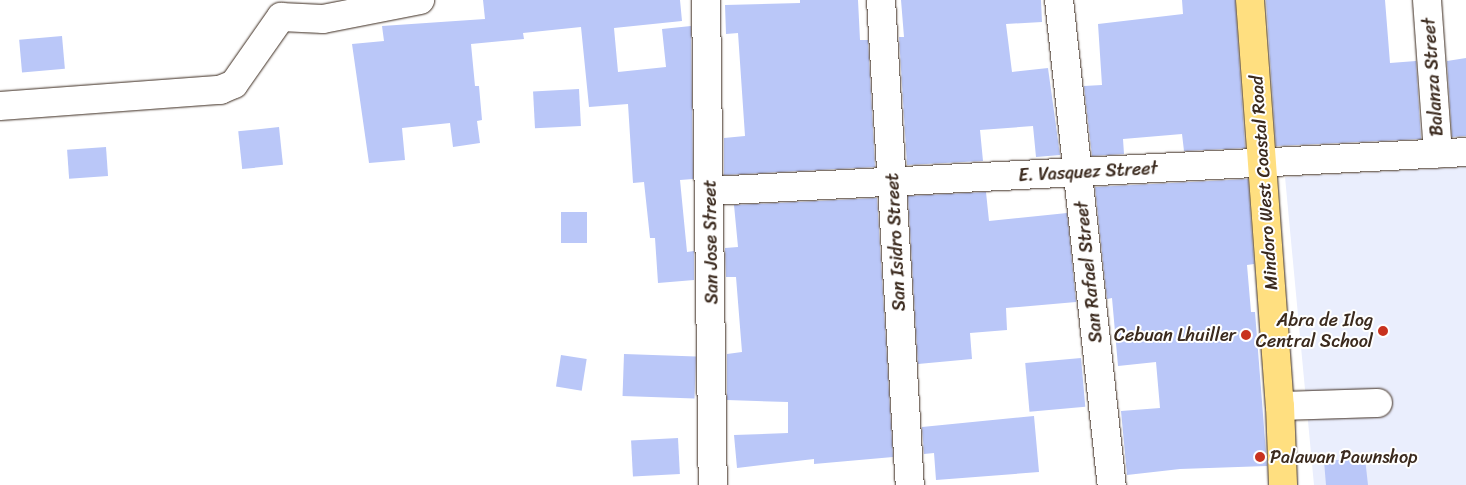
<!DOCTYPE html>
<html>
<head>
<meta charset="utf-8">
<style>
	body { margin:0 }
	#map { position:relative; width:1466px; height:485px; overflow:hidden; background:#fff; font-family:Sriracha,sans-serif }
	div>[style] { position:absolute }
	.built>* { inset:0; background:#eaeefd }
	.building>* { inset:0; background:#bac7f8; transform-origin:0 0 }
	.roads { filter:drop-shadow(0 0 1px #3b2a1e) drop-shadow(0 0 1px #3b2a1e) }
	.minor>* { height:28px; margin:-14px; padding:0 14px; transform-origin:14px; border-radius:14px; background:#fff }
	.major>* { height:28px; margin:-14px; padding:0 14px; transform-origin:14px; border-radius:14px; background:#ffdf80 }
	.dots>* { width:14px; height:14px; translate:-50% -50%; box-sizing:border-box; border:2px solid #fff; border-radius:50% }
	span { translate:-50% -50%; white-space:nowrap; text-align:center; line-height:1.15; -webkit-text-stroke:4px #fff; paint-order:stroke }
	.street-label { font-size:18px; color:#3b2a1e }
	.poi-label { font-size:18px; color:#3b2a1e }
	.right { translate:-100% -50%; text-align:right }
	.left { translate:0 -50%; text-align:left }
</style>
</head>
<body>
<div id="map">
	<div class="built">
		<div style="clip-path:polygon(1466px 167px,1466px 485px,1314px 485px,1285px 177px)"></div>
	</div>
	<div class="building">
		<div style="clip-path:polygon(483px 0,680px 0,682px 21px,614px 28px,618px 72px,666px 67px,662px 29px,691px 26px,693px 179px,680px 180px,687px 252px,694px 251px,694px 280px,658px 283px,655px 238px,650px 238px,644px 182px,633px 183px,628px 104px,589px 107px,581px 27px,523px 33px,524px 39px,471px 44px,475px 86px,479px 86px,482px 120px,477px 121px,480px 143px,453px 147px,450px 123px,402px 128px,405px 160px,369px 163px,352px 44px,384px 41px,382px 26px,485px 19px)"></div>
		<div style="clip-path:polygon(800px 0,858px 0,860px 40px,868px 40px,875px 167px,724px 175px,724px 138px,745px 136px,738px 33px,726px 34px,725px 5px,800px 3px)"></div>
		<div style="clip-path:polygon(901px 0,1041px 0,1042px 22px,1006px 24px,1012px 72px,1048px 68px,1060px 155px,1036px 157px,1033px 126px,980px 130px,983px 161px,907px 165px,899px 37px,904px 37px)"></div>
		<div style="clip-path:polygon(1182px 0,1235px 0,1245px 148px,1184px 151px,1182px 134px,1123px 139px,1124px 154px,1092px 156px,1084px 86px,1102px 85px,1098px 24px,1183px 14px)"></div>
		<div style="clip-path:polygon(1266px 0,1385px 0,1390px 63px,1416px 61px,1421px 139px,1276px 146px)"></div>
		<div style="left:62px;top:36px;width:33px;height:43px;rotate:85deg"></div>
		<div style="clip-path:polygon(1466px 58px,1466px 136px,1452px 137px,1447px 61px)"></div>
		<div style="left:579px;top:89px;width:37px;height:46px;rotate:87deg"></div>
		<div style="left:279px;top:127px;width:38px;height:41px;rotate:84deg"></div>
		<div style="left:106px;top:147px;width:29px;height:39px;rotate:86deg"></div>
		<div style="clip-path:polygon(1248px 179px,1254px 264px,1247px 265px,1251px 312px,1255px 312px,1267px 466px,1180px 469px,1127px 475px,1121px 411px,1160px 408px,1156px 362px,1118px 366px,1112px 298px,1107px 299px,1095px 187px)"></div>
		<div style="clip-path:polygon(986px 192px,989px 221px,1067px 213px,1076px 302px,1006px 308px,1007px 330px,970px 333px,972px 359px,918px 364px,908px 196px)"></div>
		<div style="clip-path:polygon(877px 198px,893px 457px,814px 464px,814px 459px,737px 468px,734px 435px,788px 433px,788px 402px,727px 400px,727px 354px,742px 352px,736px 277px,726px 277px,725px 248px,738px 247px,734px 205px)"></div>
		<div style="left:561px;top:212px;width:26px;height:31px"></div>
		<div style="left:624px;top:354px;width:72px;height:42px;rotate:2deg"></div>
		<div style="left:561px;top:355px;width:26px;height:32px;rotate:9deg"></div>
		<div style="left:1081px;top:358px;width:49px;height:56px;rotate:85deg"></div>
		<div style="clip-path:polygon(1034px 416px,1039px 472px,936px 480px,934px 453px,924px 454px,922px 427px)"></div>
		<div style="left:678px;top:438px;width:36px;height:47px;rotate:87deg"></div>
		<div style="clip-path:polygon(1365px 458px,1368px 485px,1326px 485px,1324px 461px)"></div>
	</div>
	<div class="roads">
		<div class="minor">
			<div style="left:706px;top:0;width:485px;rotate:89.2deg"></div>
			<div style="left:881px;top:0;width:486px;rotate:86.6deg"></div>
			<div style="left:1059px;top:0;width:488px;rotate:83.8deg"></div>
			<div style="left:1427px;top:0;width:154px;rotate:85.9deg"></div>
			<div style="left:281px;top:17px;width:42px;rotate:2.7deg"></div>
			<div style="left:323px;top:19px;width:99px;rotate:-11.1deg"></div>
			<div style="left:0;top:106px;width:221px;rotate:-4.2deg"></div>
			<div style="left:220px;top:90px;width:15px;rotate:-23deg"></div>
			<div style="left:234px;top:84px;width:82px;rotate:-55deg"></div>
			<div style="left:710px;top:191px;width:757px;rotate:-2.95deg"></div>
			<div style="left:1280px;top:406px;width:98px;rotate:-1.8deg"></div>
		</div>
		<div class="major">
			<div style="left:1250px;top:0;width:407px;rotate:85.8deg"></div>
			<div style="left:1280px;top:406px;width:79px;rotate:87.8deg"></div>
		</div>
	</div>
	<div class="dots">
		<div style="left:1383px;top:331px;background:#c8321e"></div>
		<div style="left:1246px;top:335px;background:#c8321e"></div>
		<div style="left:1260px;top:457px;background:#c8321e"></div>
	</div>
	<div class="street-label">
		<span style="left:1433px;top:77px;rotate:-94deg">Balanza Street</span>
		<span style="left:1088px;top:172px;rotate:-3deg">E. Vasquez Street</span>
		<span style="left:1264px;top:183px;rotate:-94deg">Mindoro West Coastal Road</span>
		<span style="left:711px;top:242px;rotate:-91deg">San Jose Street</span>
		<span style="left:896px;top:242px;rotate:-93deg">San Isidro Street</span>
		<span style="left:1089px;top:272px;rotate:-96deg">San Rafael Street</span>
	</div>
	<div class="poi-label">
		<span class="right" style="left:1373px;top:331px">Abra de Ilog<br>Central School</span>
		<span class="right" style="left:1236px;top:335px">Cebuan Lhuiller</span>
		<span class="left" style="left:1270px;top:457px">Palawan Pawnshop</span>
	</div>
</div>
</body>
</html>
